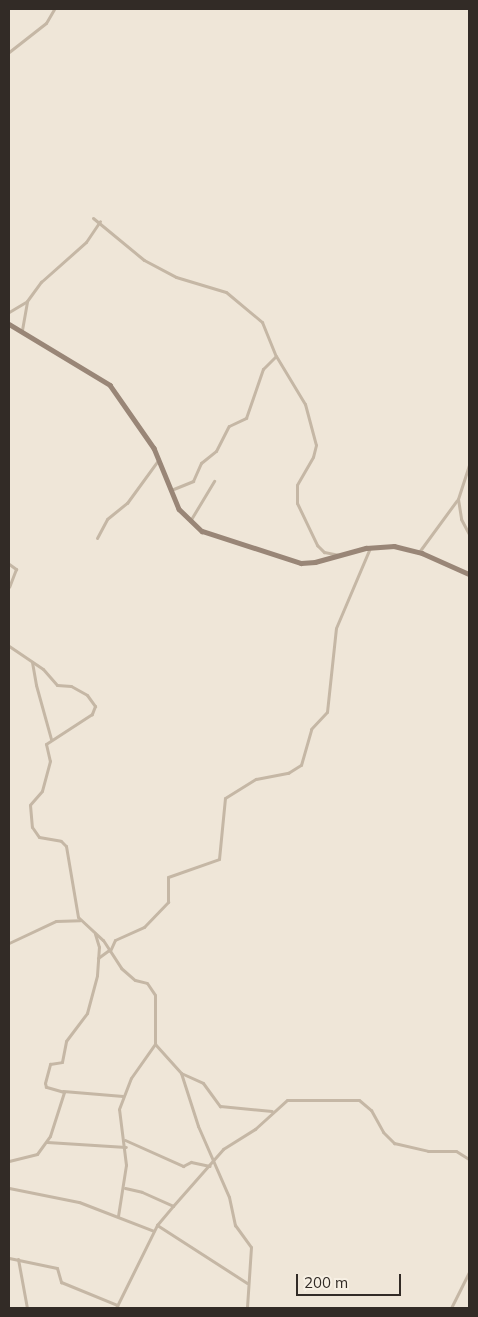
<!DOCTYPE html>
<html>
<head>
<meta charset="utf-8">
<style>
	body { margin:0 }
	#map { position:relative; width:478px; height:1317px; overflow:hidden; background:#efe6d8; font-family:Mulish,sans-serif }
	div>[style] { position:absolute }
	.street>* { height:3px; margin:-1.5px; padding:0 1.5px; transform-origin:1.5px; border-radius:1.5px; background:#c5b7a5 }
	.secondary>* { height:4.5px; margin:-2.25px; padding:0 2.25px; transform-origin:2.25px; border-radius:2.25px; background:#998677 }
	span { translate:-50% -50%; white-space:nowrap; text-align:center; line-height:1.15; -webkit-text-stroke:4px #f7f0e4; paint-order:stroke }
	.frame { position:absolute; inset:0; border:10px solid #322b26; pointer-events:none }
	.scale { position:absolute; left:296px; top:1274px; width:105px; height:22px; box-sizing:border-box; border:2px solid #322b26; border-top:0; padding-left:6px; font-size:15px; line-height:18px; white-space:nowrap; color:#322b26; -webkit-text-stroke:4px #f7f0e4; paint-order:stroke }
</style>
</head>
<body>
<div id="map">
	<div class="street">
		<div style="left:9px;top:52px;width:47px;rotate:-38.1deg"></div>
		<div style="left:46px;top:23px;width:16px;rotate:-60deg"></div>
		<div style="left:93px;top:218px;width:66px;rotate:39.5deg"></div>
		<div style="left:144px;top:260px;width:36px;rotate:28deg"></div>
		<div style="left:176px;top:277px;width:52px;rotate:16.7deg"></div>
		<div style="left:226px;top:292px;width:47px;rotate:39.8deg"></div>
		<div style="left:262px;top:322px;width:37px;rotate:68deg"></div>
		<div style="left:276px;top:356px;width:56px;rotate:58.9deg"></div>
		<div style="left:305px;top:404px;width:42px;rotate:75deg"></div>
		<div style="left:316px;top:445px;width:12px;rotate:104deg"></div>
		<div style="left:313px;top:457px;width:32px;rotate:120deg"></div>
		<div style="left:297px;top:485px;width:18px;rotate:90deg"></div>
		<div style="left:297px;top:503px;width:47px;rotate:64.5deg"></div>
		<div style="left:317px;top:545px;width:10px;rotate:45deg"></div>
		<div style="left:324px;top:552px;width:15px;rotate:11deg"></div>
		<div style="left:9px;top:312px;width:21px;rotate:-31deg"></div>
		<div style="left:27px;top:301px;width:24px;rotate:-54deg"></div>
		<div style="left:41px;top:282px;width:60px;rotate:-41.6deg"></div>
		<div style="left:86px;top:242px;width:25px;rotate:-56deg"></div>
		<div style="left:22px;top:330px;width:29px;rotate:-80deg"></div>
		<div style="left:469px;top:465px;width:36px;rotate:108deg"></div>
		<div style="left:458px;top:499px;width:20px;rotate:81deg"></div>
		<div style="left:461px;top:519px;width:17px;rotate:62deg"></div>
		<div style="left:171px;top:490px;width:24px;rotate:-22deg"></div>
		<div style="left:193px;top:481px;width:20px;rotate:-66deg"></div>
		<div style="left:201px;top:463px;width:19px;rotate:-39deg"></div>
		<div style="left:216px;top:451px;width:28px;rotate:-63deg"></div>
		<div style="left:229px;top:426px;width:19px;rotate:-25deg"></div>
		<div style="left:246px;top:418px;width:52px;rotate:-70.9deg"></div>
		<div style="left:263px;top:369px;width:18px;rotate:-45deg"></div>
		<div style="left:190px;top:521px;width:47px;rotate:-59deg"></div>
		<div style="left:97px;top:538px;width:21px;rotate:-62deg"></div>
		<div style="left:107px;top:519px;width:26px;rotate:-39deg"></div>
		<div style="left:127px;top:503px;width:54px;rotate:-54deg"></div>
		<div style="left:419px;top:552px;width:64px;rotate:-53.8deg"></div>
		<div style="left:9px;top:564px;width:9px;rotate:36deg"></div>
		<div style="left:16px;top:569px;width:19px;rotate:111deg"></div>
		<div style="left:9px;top:646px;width:41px;rotate:34.1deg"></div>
		<div style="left:43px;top:669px;width:21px;rotate:49deg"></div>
		<div style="left:57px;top:685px;width:14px;rotate:4deg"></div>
		<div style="left:71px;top:686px;width:18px;rotate:29deg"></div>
		<div style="left:87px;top:695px;width:14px;rotate:54deg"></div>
		<div style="left:95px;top:706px;width:9px;rotate:111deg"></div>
		<div style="left:92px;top:714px;width:55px;rotate:146.9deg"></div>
		<div style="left:46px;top:744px;width:17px;rotate:77deg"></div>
		<div style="left:50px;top:761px;width:31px;rotate:105deg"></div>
		<div style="left:42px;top:791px;width:18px;rotate:131deg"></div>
		<div style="left:30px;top:805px;width:22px;rotate:85deg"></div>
		<div style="left:32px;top:827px;width:12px;rotate:55deg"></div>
		<div style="left:39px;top:837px;width:22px;rotate:10deg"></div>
		<div style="left:61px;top:841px;width:7px;rotate:45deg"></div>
		<div style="left:66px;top:846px;width:72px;rotate:80.4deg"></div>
		<div style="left:78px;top:917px;width:34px;rotate:43deg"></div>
		<div style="left:103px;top:940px;width:33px;rotate:57deg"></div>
		<div style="left:121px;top:968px;width:18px;rotate:41deg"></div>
		<div style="left:135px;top:980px;width:12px;rotate:14deg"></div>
		<div style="left:147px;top:983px;width:14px;rotate:56deg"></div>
		<div style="left:155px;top:995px;width:49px;rotate:90deg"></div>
		<div style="left:155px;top:1044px;width:39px;rotate:48deg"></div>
		<div style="left:181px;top:1073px;width:56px;rotate:72.2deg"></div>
		<div style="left:198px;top:1126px;width:77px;rotate:66.4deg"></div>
		<div style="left:229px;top:1197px;width:29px;rotate:78deg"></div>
		<div style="left:235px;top:1225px;width:27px;rotate:54deg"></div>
		<div style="left:251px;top:1247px;width:61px;rotate:93.8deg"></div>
		<div style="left:32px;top:662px;width:23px;rotate:80deg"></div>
		<div style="left:36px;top:685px;width:56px;rotate:74.5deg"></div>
		<div style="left:9px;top:943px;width:52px;rotate:-25.1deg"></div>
		<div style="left:56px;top:921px;width:24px;rotate:-2deg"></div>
		<div style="left:110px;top:951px;width:12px;rotate:-66deg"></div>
		<div style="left:115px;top:940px;width:32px;rotate:-24deg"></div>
		<div style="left:144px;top:927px;width:35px;rotate:-46deg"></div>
		<div style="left:168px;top:902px;width:25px;rotate:-90deg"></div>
		<div style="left:168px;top:877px;width:54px;rotate:-19.4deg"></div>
		<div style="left:219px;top:859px;width:61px;rotate:-84.4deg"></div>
		<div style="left:225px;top:798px;width:36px;rotate:-32deg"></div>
		<div style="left:256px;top:779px;width:33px;rotate:-11deg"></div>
		<div style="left:288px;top:773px;width:15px;rotate:-32deg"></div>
		<div style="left:301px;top:765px;width:37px;rotate:-74deg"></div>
		<div style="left:311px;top:729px;width:23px;rotate:-47deg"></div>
		<div style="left:327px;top:712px;width:84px;rotate:-83.9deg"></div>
		<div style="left:336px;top:628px;width:87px;rotate:-67deg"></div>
		<div style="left:98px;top:958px;width:14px;rotate:-36deg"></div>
		<div style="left:181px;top:1073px;width:24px;rotate:24deg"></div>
		<div style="left:203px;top:1083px;width:29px;rotate:54deg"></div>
		<div style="left:220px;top:1106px;width:52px;rotate:5.5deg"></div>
		<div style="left:63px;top:1091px;width:60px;rotate:4.8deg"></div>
		<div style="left:125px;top:1140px;width:64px;rotate:24.1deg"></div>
		<div style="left:183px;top:1166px;width:9px;rotate:-27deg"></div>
		<div style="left:191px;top:1162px;width:19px;rotate:12deg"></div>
		<div style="left:47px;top:1142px;width:79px;rotate:3.6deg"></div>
		<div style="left:9px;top:1161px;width:29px;rotate:-14deg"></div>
		<div style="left:37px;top:1154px;width:22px;rotate:-54deg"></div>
		<div style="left:50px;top:1136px;width:46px;rotate:-72.3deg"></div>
		<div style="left:64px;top:1092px;width:19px;rotate:-164deg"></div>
		<div style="left:46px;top:1087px;width:4px;rotate:-104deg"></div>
		<div style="left:45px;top:1083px;width:20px;rotate:-75deg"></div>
		<div style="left:50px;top:1064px;width:12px;rotate:-9deg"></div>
		<div style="left:62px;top:1062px;width:21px;rotate:-79deg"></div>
		<div style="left:66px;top:1041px;width:35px;rotate:-53deg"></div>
		<div style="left:87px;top:1013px;width:39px;rotate:-75deg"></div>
		<div style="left:97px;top:975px;width:28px;rotate:-86deg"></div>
		<div style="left:99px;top:947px;width:14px;rotate:-107deg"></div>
		<div style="left:9px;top:1188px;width:71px;rotate:11.3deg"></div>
		<div style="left:79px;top:1202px;width:80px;rotate:21.1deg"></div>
		<div style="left:125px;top:1188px;width:17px;rotate:13deg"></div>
		<div style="left:142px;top:1192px;width:34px;rotate:24deg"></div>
		<div style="left:118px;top:1216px;width:52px;rotate:-81.1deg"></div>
		<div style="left:126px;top:1165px;width:56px;rotate:-97.1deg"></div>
		<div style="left:119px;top:1109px;width:33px;rotate:-69deg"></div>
		<div style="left:131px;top:1078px;width:42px;rotate:-54.8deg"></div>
		<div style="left:157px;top:1225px;width:107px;rotate:32.8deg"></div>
		<div style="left:9px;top:1258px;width:49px;rotate:11.8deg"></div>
		<div style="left:57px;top:1268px;width:15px;rotate:74deg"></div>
		<div style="left:61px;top:1282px;width:61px;rotate:22.3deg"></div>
		<div style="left:18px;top:1259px;width:50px;rotate:79.6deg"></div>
		<div style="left:116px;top:1308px;width:93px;rotate:-63.7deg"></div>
		<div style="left:157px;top:1225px;width:25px;rotate:-50deg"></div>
		<div style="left:173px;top:1206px;width:76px;rotate:-48.7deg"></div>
		<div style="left:223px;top:1149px;width:38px;rotate:-32deg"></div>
		<div style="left:255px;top:1129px;width:43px;rotate:-42.2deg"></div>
		<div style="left:287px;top:1100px;width:72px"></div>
		<div style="left:359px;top:1100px;width:16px;rotate:40deg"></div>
		<div style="left:371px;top:1110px;width:25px;rotate:61deg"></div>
		<div style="left:383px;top:1132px;width:16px;rotate:45deg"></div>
		<div style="left:394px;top:1143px;width:35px;rotate:13deg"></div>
		<div style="left:428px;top:1151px;width:28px"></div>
		<div style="left:456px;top:1151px;width:15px;rotate:32deg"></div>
		<div style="left:451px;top:1308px;width:40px;rotate:-63.4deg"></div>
	</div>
	<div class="secondary">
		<div style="left:9px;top:324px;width:118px;rotate:31.1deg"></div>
		<div style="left:110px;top:385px;width:77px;rotate:55.1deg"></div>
		<div style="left:154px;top:448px;width:66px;rotate:67.7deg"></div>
		<div style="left:179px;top:509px;width:32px;rotate:44deg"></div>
		<div style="left:202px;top:531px;width:104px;rotate:17.9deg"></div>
		<div style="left:301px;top:563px;width:14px;rotate:-4deg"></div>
		<div style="left:315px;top:562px;width:53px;rotate:-15.4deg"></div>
		<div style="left:366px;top:548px;width:28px;rotate:-4deg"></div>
		<div style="left:394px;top:546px;width:29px;rotate:14deg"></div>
		<div style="left:422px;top:553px;width:51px;rotate:24.1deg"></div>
	</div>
	<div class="frame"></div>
	<div class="scale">200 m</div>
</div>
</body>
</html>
